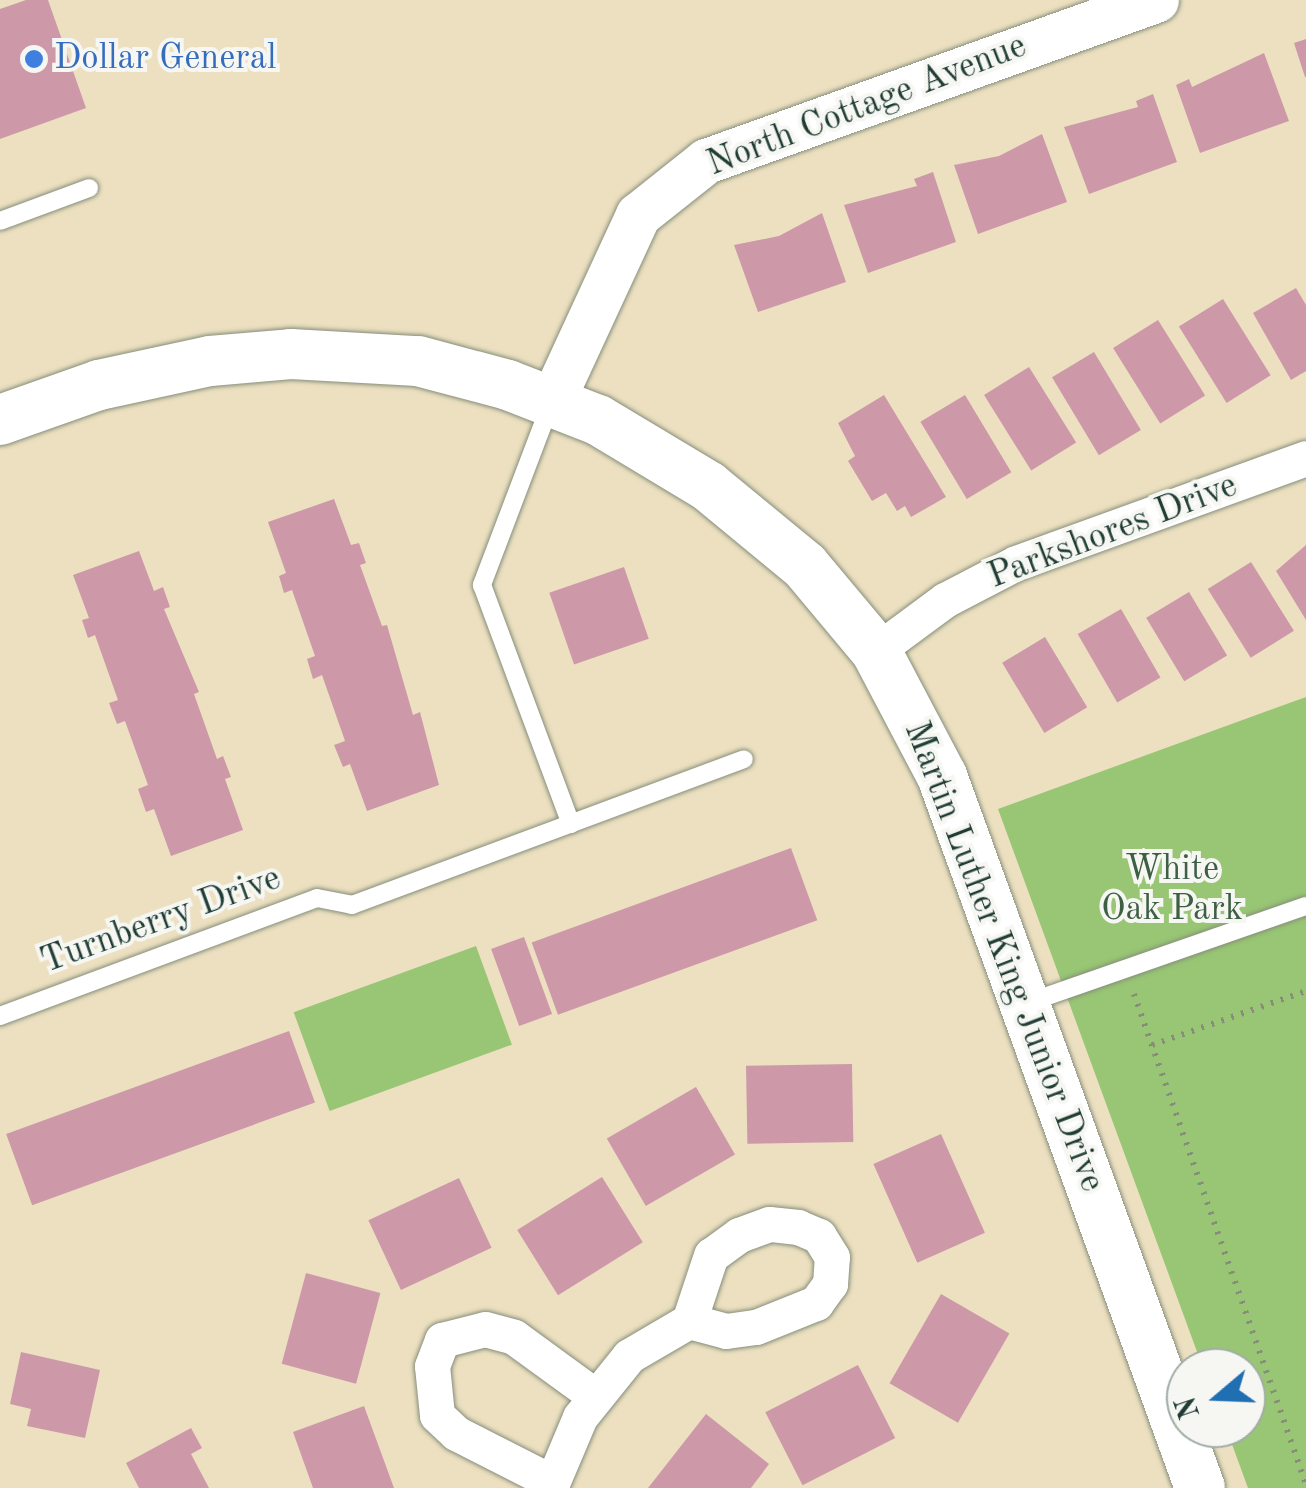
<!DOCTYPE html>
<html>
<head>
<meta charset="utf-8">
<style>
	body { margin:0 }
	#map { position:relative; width:1306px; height:1488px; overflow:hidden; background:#ece0c1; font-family:"Old Standard TT",serif }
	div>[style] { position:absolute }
	.green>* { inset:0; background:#98c674; transform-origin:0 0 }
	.building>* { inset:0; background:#cd99a9; transform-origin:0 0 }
	.path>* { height:6px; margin-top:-3px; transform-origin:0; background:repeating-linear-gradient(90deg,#868e7a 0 2.5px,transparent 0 10.5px) }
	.roads { filter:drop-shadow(0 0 2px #868e7a) drop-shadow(0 0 2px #868e7a) }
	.service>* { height:18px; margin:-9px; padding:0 9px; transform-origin:9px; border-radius:9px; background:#fff }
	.minor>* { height:35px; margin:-17.5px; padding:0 17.5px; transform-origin:17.5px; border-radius:17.5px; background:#fff }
	.tertiary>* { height:45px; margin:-22.5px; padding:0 22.5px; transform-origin:22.5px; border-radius:22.5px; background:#fff }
	.secondary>* { height:50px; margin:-25px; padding:0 25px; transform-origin:25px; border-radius:25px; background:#fff }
	.dots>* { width:28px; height:28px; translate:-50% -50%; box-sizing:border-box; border:5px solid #f6f6f2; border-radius:50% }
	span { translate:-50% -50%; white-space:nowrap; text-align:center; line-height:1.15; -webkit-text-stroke:8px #f6f6f2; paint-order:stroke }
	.shop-label { font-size:35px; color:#366cbe }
	.left { translate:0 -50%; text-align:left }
	.street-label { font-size:35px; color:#1f3d34 }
	.park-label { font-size:35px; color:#3d5f44 }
	.north { position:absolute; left:1166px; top:1348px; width:100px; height:100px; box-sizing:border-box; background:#f6f6f2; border:2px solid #a0aca6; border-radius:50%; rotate:251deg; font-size:28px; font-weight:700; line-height:40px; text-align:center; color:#1f3d34 }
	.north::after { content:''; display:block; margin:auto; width:35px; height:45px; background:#1f6fb2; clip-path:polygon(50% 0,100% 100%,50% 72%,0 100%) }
</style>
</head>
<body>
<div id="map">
	<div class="green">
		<div style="clip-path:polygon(1306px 697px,1306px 1488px,1248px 1488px,1226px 1428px,1246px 1428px,1246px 1368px,1203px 1368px,998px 809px)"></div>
		<div style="left:476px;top:946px;width:105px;height:194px;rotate:70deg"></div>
	</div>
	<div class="building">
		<div style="clip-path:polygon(26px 0,48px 0,86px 108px,0 139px,0 9px)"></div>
		<div style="clip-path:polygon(1306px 39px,1306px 77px,1305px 77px,1294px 43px)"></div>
		<div style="clip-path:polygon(1264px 53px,1289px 121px,1200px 153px,1176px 85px,1189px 79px,1192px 87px)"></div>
		<div style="clip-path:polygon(1153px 94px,1177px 162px,1089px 194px,1064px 127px,1138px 107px,1136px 101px)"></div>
		<div style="clip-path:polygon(1042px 134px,1067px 202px,978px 234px,954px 165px,999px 156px)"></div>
		<div style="clip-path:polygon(933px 172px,956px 242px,868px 273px,844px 205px,917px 186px,914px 179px)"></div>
		<div style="clip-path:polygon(822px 213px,846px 282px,758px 312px,734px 245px,779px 236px)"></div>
		<div style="clip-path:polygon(1296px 288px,1306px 305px,1306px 371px,1291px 380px,1253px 313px)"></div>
		<div style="left:1223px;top:299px;width:90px;height:52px;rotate:58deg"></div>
		<div style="left:1158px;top:320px;width:89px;height:53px;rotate:58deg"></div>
		<div style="left:1094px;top:352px;width:91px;height:49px;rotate:59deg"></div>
		<div style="left:1029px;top:367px;width:89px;height:53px;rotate:58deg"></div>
		<div style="clip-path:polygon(884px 395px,946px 497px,911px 517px,905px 506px,897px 511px,886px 493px,872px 501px,848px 461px,855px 456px,838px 423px)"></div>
		<div style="left:965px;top:395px;width:90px;height:52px;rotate:59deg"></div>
		<div style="clip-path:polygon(334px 499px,351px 545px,359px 543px,366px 563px,360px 565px,382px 626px,387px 625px,413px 715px,420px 712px,439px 785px,367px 811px,350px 764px,343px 767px,334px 745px,345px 741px,322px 675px,313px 679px,307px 659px,315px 656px,292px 590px,284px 593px,279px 576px,286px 573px,268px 522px)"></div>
		<div style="clip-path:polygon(1306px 545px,1306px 620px,1276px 571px)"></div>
		<div style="clip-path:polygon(139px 551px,154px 591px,163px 587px,170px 607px,164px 609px,199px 692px,194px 694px,217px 759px,223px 756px,231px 777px,225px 779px,243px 830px,171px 856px,154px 809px,146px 812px,138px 789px,148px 785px,125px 721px,117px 724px,109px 703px,118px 700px,95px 635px,88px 638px,82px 620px,89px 618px,73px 575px)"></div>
		<div style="left:1251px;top:562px;width:81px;height:51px;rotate:58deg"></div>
		<div style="left:624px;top:567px;width:76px;height:79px;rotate:71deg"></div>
		<div style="left:1189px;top:592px;width:74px;height:50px;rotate:59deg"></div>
		<div style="left:1121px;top:609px;width:79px;height:50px;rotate:60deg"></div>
		<div style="left:1045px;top:637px;width:82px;height:50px;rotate:59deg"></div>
		<div style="left:791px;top:848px;width:77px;height:276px;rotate:70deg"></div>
		<div style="left:524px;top:937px;width:82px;height:35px;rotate:70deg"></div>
		<div style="left:289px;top:1031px;width:76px;height:301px;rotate:70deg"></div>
		<div style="left:852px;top:1064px;width:78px;height:106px;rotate:89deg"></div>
		<div style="left:696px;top:1087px;width:78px;height:103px;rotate:60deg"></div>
		<div style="left:941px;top:1134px;width:108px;height:74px;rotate:66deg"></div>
		<div style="left:602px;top:1177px;width:77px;height:100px;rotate:58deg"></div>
		<div style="left:459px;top:1178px;width:77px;height:100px;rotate:65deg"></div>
		<div style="left:306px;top:1273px;width:77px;height:94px;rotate:15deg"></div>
		<div style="left:941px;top:1294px;width:79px;height:103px;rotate:30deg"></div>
		<div style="clip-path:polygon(21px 1352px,100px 1370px,85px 1438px,27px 1426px,31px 1409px,10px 1404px)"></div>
		<div style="left:858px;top:1365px;width:82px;height:104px;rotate:63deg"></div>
		<div style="clip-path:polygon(364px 1406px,394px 1488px,313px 1488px,293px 1432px)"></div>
		<div style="clip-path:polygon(706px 1414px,769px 1464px,751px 1488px,648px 1488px)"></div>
		<div style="clip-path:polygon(191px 1428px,202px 1448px,191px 1454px,209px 1488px,139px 1488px,126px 1463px)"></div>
	</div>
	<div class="path">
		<div style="left:1134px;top:994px;width:519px;rotate:70.66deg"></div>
		<div style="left:1152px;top:1045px;width:163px;rotate:-19.3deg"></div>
	</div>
	<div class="roads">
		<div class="service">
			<div style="left:0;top:221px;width:95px;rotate:-20.3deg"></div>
			<div style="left:551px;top:403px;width:195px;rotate:110.8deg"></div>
			<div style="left:482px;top:585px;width:255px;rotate:69.6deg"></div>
			<div style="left:1030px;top:1002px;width:292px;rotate:-19.2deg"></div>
			<div style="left:0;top:1016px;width:338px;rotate:-20.4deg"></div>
			<div style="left:317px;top:898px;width:36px;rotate:11deg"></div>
			<div style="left:352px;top:905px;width:418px;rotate:-20.4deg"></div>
		</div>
		<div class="minor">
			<div style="left:876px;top:651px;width:86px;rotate:-36.5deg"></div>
			<div style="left:945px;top:600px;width:80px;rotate:-27.5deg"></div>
			<div style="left:1016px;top:563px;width:308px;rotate:-19.9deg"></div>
			<div style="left:552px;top:1482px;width:108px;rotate:-153deg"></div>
			<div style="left:456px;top:1433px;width:26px;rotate:-137deg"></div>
			<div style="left:437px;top:1415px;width:49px;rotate:-95.8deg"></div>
			<div style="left:432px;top:1366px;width:28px;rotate:-69deg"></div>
			<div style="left:442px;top:1340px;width:44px;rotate:-14.3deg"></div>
			<div style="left:485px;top:1329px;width:30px;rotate:15deg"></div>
			<div style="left:514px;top:1337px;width:100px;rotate:36.1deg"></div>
			<div style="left:550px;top:1488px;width:77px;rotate:-67.1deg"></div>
			<div style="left:580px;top:1417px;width:78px;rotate:-51.2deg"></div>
			<div style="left:629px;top:1356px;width:69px;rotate:-30.3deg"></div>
			<div style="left:689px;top:1321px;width:38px;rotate:15deg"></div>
			<div style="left:726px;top:1331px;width:30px;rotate:-8deg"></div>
			<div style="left:756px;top:1327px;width:65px;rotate:-21.8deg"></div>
			<div style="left:816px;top:1303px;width:24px;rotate:-54deg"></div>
			<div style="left:830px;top:1284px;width:27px;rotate:-86deg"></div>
			<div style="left:832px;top:1257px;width:25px;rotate:-122deg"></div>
			<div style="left:819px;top:1236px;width:23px;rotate:-157deg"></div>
			<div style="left:798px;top:1227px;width:29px;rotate:-174deg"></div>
			<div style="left:769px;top:1224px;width:32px;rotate:160deg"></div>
			<div style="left:739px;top:1235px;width:34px;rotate:144deg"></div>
			<div style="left:711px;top:1255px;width:70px;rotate:108.4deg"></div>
		</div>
		<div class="tertiary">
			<div style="left:552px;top:401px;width:205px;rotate:-65.2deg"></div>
			<div style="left:638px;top:215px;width:87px;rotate:-38.5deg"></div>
			<div style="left:706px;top:161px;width:478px;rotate:-19.7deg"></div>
		</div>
		<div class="secondary">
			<div style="left:0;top:420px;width:105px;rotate:-19.5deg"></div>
			<div style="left:99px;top:385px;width:114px;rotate:-12.2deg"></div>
			<div style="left:210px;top:361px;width:81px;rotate:-4.9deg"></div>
			<div style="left:291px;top:354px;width:127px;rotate:3.2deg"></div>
			<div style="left:418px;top:361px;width:93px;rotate:14.9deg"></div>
			<div style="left:508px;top:385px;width:97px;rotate:21.3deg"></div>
			<div style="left:598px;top:420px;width:128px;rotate:31deg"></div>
			<div style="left:708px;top:486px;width:126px;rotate:39.5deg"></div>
			<div style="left:805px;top:566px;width:111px;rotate:50.1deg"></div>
			<div style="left:876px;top:651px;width:141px;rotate:62.2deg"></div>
			<div style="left:942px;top:776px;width:757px;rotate:70.08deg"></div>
		</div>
	</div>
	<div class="dots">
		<div style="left:34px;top:59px;background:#3f7fe0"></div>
	</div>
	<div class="shop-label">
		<span class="left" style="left:54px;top:59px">Dollar General</span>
	</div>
	<div class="street-label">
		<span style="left:867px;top:106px;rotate:-21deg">North Cottage Avenue</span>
		<span style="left:1113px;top:532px;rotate:-21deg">Parkshores Drive</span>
		<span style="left:161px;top:921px;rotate:-20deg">Turnberry Drive</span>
		<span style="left:1003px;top:957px;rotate:69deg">Martin Luther King Junior Drive</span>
	</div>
	<div class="park-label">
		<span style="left:1172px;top:890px">White<br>Oak Park</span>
	</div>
	<div class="north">N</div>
</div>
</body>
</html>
